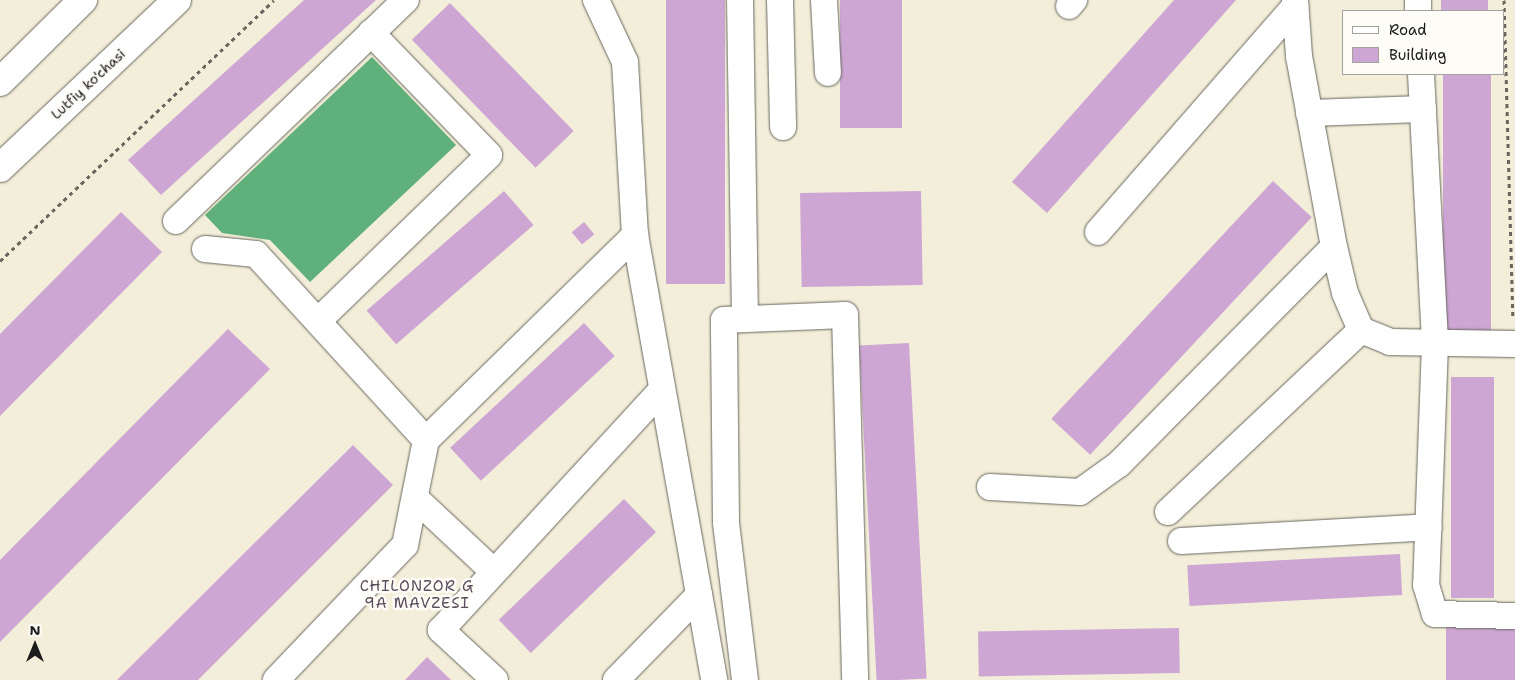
<!DOCTYPE html>
<html>
<head>
<meta charset="utf-8">
<style>
	body { margin:0 }
	#map { position:relative; width:1515px; height:680px; overflow:hidden; background:#f3eed9; font-family:"Shantell Sans",sans-serif }
	div>[style] { position:absolute }
	.forest>* { inset:0; background:#5fb07b }
	.building>* { inset:0; background:#cda6d4; transform-origin:0 0 }
	.path>* { height:3px; margin-top:-1.5px; transform-origin:0; background:repeating-linear-gradient(90deg,#67665e 0 4px,transparent 0 8px) }
	.roads { filter:drop-shadow(0 0 1px #67665e) drop-shadow(0 0 1px #67665e) }
	.minor>* { height:26px; margin:-13px; padding:0 13px; transform-origin:13px; border-radius:13px; background:#fff }
	.major>* { height:28px; margin:-14px; padding:0 14px; transform-origin:14px; border-radius:14px; background:#fff }
	span { translate:-50% -50%; white-space:nowrap; text-align:center; line-height:1.15; -webkit-text-stroke:5px #fdfcf7; paint-order:stroke }
	.street-label { font-size:14px; color:#1c1c1c }
	.neighbourhood-label { font-size:15px; color:#5a4c5c; letter-spacing:1px }
	.legend { position:absolute; left:1342px; top:10px; width:162px; height:65px; box-sizing:border-box; background:#fdfcf7; border:1px solid #a3a29f; margin:0; padding:6px 9px; list-style:none; font-size:15px; color:#1c1c1c }
	.legend li { display:flex; align-items:center; gap:10px; height:25px }
	.legend b { width:25px; border:1px solid #a3a29f }
	.north { position:absolute; left:10px; top:620px; width:50px; height:50px; -webkit-text-stroke:4px #fdfcf7; paint-order:stroke; rotate:0deg; font-size:14px; font-weight:700; line-height:20px; text-align:center; color:#1c1c1c }
	.north::after { content:''; display:block; margin:auto; width:18px; height:22px; background:#1c1c1c; clip-path:polygon(50% 0,100% 100%,50% 72%,0 100%) }
</style>
</head>
<body>
<div id="map">
	<div class="forest">
		<div style="clip-path:polygon(372px 57px,456px 145px,310px 282px,270px 240px,222px 233px,205px 215px)"></div>
	</div>
	<div class="building">
		<div style="clip-path:polygon(304px 0,376px 0,161px 195px,128px 160px)"></div>
		<div style="left:666px;top:0;width:59px;height:284px"></div>
		<div style="left:840px;top:0;width:62px;height:128px"></div>
		<div style="clip-path:polygon(1174px 0,1236px 0,1047px 213px,1012px 182px)"></div>
		<div style="left:1441px;top:0;width:47px;height:11px"></div>
		<div style="left:450px;top:3px;width:178px;height:53px;rotate:46deg"></div>
		<div style="left:1443px;top:74px;width:48px;height:260px"></div>
		<div style="left:1273px;top:181px;width:53px;height:325px;rotate:43deg"></div>
		<div style="left:504px;top:191px;width:45px;height:182px;rotate:49deg"></div>
		<div style="left:921px;top:191px;width:94px;height:121px;rotate:89deg"></div>
		<div style="clip-path:polygon(121px 212px,162px 252px,0 416px,0 334px)"></div>
		<div style="left:584px;top:222px;width:16px;height:16px;rotate:50deg"></div>
		<div style="left:584px;top:323px;width:45px;height:183px;rotate:47deg"></div>
		<div style="clip-path:polygon(228px 329px,270px 369px,0 642px,0 560px)"></div>
		<div style="left:909px;top:343px;width:336px;height:50px;rotate:87deg"></div>
		<div style="left:1451px;top:377px;width:43px;height:221px"></div>
		<div style="clip-path:polygon(353px 445px,393px 485px,198px 680px,117px 680px)"></div>
		<div style="left:624px;top:499px;width:46px;height:174px;rotate:46deg"></div>
		<div style="left:1400px;top:554px;width:41px;height:213px;rotate:87deg"></div>
		<div style="left:1446px;top:627px;width:69px;height:53px"></div>
		<div style="left:1179px;top:628px;width:45px;height:201px;rotate:89deg"></div>
		<div style="clip-path:polygon(427px 657px,451px 680px,405px 680px)"></div>
	</div>
	<div class="path">
		<div style="left:1504px;top:0;width:318px;rotate:88.4deg"></div>
		<div style="left:0;top:261px;width:378px;rotate:-43.6deg"></div>
	</div>
	<div class="roads">
		<div class="minor">
			<div style="left:596px;top:0;width:68px;rotate:64.9deg"></div>
			<div style="left:625px;top:62px;width:173px;rotate:86.7deg"></div>
			<div style="left:635px;top:235px;width:452px;rotate:79.9deg"></div>
			<div style="left:740px;top:0;width:319px;rotate:89.1deg"></div>
			<div style="left:780px;top:0;width:127px;rotate:88.6deg"></div>
			<div style="left:824px;top:0;width:73px;rotate:86.9deg"></div>
			<div style="left:1418px;top:0;width:11px;rotate:90deg"></div>
			<div style="left:1069px;top:6px;width:8px;rotate:-50deg"></div>
			<div style="left:1421px;top:74px;width:270px;rotate:87deg"></div>
			<div style="left:1435px;top:344px;width:241px;rotate:92.1deg"></div>
			<div style="left:1426px;top:585px;width:30px;rotate:73deg"></div>
			<div style="left:1435px;top:614px;width:80px;rotate:1.4deg"></div>
			<div style="left:1309px;top:113px;width:114px;rotate:-2deg"></div>
			<div style="left:176px;top:221px;width:319px;rotate:-43.9deg"></div>
			<div style="left:1098px;top:232px;width:300px;rotate:-48.9deg"></div>
			<div style="left:205px;top:249px;width:51px;rotate:5.6deg"></div>
			<div style="left:256px;top:254px;width:252px;rotate:47.6deg"></div>
			<div style="left:426px;top:440px;width:107px;rotate:101.3deg"></div>
			<div style="left:405px;top:545px;width:187px;rotate:133.7deg"></div>
			<div style="left:318px;top:321px;width:238px;rotate:-44.1deg"></div>
			<div style="left:489px;top:155px;width:170px;rotate:-134deg"></div>
			<div style="left:1361px;top:330px;width:31px;rotate:22deg"></div>
			<div style="left:1390px;top:342px;width:125px;rotate:0.9deg"></div>
			<div style="left:426px;top:440px;width:293px;rotate:-44.4deg"></div>
			<div style="left:990px;top:487px;width:90px;rotate:3.2deg"></div>
			<div style="left:1080px;top:492px;width:48px;rotate:-35.7deg"></div>
			<div style="left:1119px;top:464px;width:305px;rotate:-45.3deg"></div>
			<div style="left:415px;top:498px;width:108px;rotate:43.1deg"></div>
			<div style="left:1168px;top:512px;width:265px;rotate:-43.3deg"></div>
			<div style="left:1361px;top:330px;width:40px;rotate:-113.4deg"></div>
			<div style="left:1345px;top:293px;width:47px;rotate:-103.4deg"></div>
			<div style="left:1334px;top:247px;width:194px;rotate:-100.4deg"></div>
			<div style="left:1299px;top:56px;width:56px;rotate:-94.1deg"></div>
			<div style="left:1181px;top:541px;width:248px;rotate:-3.2deg"></div>
			<div style="left:495px;top:680px;width:74px;rotate:-137.2deg"></div>
			<div style="left:441px;top:630px;width:325px;rotate:-47.4deg"></div>
			<div style="left:616px;top:680px;width:119px;rotate:-45.7deg"></div>
			<div style="left:745px;top:680px;width:159px;rotate:-96.9deg"></div>
			<div style="left:726px;top:522px;width:202px;rotate:-90.6deg"></div>
			<div style="left:724px;top:320px;width:121px;rotate:-2.4deg"></div>
			<div style="left:845px;top:315px;width:365px;rotate:88.4deg"></div>
		</div>
		<div class="major">
			<div style="left:0;top:82px;width:117px;rotate:-44.7deg"></div>
			<div style="left:0;top:168px;width:244px;rotate:-43.5deg"></div>
		</div>
	</div>
	<div class="street-label">
		<span style="left:88px;top:84px;rotate:-43deg">Lutfiy ko'chasi</span>
	</div>
	<div class="neighbourhood-label">
		<span style="left:417px;top:595px">CHILONZOR G<br>9A MAVZESI</span>
	</div>
	<ul class="legend">
	<li><b style="height:6px;background:#fff"></b>Road</li>
	<li><b style="height:14px;background:#cda6d4"></b>Building</li>
	</ul>
	<div class="north">N</div>
</div>
</body>
</html>
